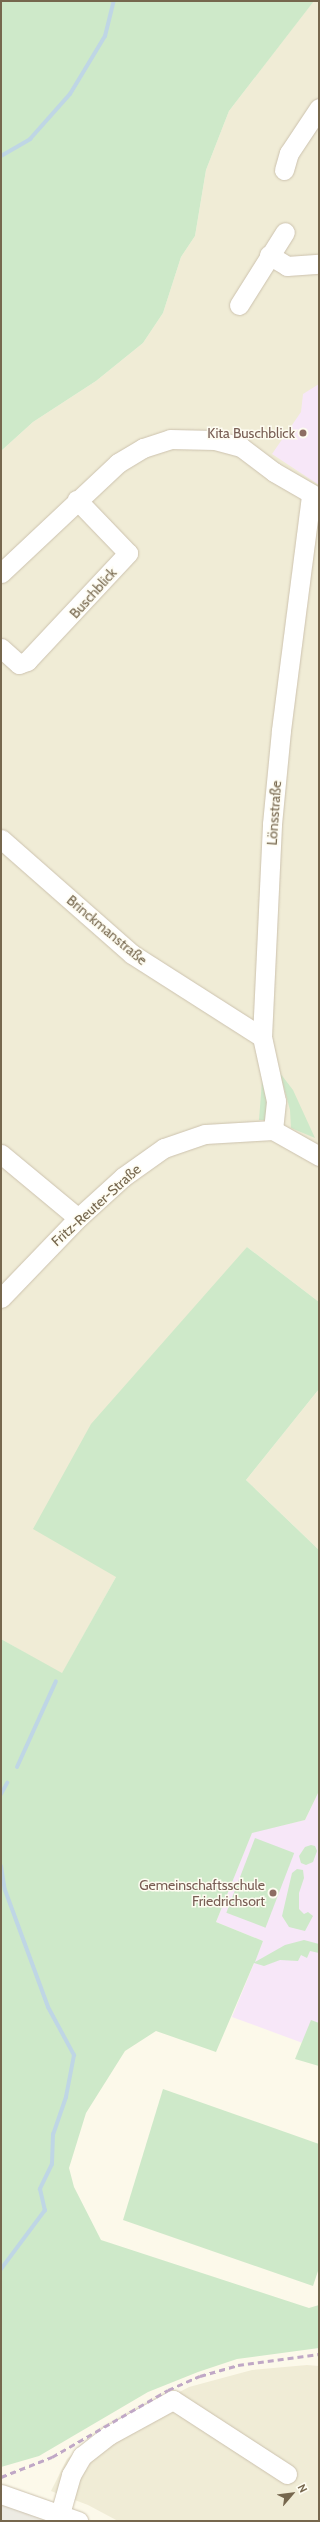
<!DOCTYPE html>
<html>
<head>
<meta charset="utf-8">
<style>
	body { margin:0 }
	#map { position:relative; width:320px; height:2522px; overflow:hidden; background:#fcf9ea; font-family:Cabin,sans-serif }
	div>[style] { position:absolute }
	.residential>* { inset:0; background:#f0ecd6 }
	.industrial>* { inset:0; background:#edebe3 }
	.education>* { inset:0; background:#f7e7f8 }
	.green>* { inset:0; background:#cee9c9; transform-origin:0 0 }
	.stream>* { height:4px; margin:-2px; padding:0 2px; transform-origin:2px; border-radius:2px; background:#bfd6e5 }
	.roads { filter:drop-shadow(0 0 1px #ccc2ae) drop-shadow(0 0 1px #ccc2ae) }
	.minor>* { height:19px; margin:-9.5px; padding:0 9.5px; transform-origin:9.5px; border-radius:9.5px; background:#fff }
	.rail>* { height:3px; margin-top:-1.5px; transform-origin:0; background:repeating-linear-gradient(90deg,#c0a8c6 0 6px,transparent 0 10px) }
	.dots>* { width:11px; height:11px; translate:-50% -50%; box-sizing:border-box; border:2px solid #fefcf1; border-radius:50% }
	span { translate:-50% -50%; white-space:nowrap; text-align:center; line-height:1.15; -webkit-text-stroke:3px #fefcf1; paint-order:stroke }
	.education-label { font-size:14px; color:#785e54 }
	.right { translate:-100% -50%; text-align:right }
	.street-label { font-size:14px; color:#76674e }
	.frame { position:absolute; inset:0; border:2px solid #76674e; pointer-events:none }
	.north { position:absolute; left:272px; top:2474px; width:40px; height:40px; -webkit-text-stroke:3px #fefcf1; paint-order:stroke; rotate:62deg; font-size:11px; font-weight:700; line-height:16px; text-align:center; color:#76674e }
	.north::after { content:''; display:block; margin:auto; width:14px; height:18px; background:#76674e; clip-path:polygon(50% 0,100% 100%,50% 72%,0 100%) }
</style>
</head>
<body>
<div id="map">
	<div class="residential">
		<div style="clip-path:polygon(319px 1px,319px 1302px,247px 1247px,116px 1577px,62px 1674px,1px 1639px,1px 451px,33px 422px,96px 381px,143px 343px,163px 313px,181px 257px,195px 236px,206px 170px,229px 111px,313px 2px)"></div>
		<div style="clip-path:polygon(319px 1389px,319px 1550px,246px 1480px)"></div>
		<div style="clip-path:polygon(307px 2365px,319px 2366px,319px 2521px,118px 2521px,88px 2505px,51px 2491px,67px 2459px,93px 2437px,189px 2387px,252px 2370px)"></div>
	</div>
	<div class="industrial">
		<div style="clip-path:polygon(1px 2505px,16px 2508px,51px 2521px,1px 2521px)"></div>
	</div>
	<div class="education">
		<div style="clip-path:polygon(319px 384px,319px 485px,272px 454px,301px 412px,303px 394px)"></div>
		<div style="clip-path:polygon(319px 1791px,319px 2049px,232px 2017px,263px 1941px,216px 1922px,252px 1832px,305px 1820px)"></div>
	</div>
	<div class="green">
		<div style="clip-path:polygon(1px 1px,314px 1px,229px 111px,206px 170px,195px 236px,181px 257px,163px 313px,143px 343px,96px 381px,33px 422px,1px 451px)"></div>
		<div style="clip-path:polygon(280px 1073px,293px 1090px,315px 1138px,291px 1128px,290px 1110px)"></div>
		<div style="clip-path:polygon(262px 1081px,271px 1120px,259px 1120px)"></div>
		<div style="clip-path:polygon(247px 1247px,319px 1302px,319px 1389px,246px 1480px,319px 1550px,319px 1791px,305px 1820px,252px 1833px,216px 1922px,263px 1941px,255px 1962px,285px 1945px,304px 1940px,319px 1944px,319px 1953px,310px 1951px,307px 1958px,301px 1955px,298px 1961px,280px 1960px,264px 1966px,254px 1963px,216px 2052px,156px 2031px,125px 2051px,86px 2113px,69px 2168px,74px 2187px,101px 2240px,309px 2308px,319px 2305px,319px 2348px,237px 2359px,198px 2372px,148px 2392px,39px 2456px,1px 2467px,1px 1639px,62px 1673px,116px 1577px,33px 1529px,91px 1424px)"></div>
		<div style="left:255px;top:1838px;width:42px;height:80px;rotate:21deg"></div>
		<div style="clip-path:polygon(311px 1845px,315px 1846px,317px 1851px,313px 1862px,306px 1865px,301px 1863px,299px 1856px,305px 1847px)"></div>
		<div style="clip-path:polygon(297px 1869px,303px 1870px,304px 1878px,299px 1893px,299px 1909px,304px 1914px,308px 1912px,313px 1916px,305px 1931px,289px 1927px,282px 1916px,292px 1873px)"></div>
		<div style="clip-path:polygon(311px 2020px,319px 2023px,319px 2066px,295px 2059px)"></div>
		<div style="clip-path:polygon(163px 2089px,319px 2144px,319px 2268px,313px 2286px,123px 2220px)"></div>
	</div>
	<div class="stream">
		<div style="left:1px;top:156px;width:34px;rotate:-30deg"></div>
		<div style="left:30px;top:139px;width:60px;rotate:-48.4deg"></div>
		<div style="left:70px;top:94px;width:68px;rotate:-58.9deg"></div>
		<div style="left:105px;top:36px;width:36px;rotate:-76deg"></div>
		<div style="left:17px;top:1767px;width:94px;rotate:-65.6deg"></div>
		<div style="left:1px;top:1794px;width:13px;rotate:-61deg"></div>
		<div style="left:1px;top:1866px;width:24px;rotate:81deg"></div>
		<div style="left:5px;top:1890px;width:125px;rotate:69.8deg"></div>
		<div style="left:48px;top:2007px;width:55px;rotate:61.6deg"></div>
		<div style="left:74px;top:2055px;width:43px;rotate:100.8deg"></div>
		<div style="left:66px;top:2097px;width:39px;rotate:109deg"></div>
		<div style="left:53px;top:2134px;width:30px;rotate:92deg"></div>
		<div style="left:52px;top:2164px;width:28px;rotate:116deg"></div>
		<div style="left:40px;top:2189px;width:22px;rotate:77deg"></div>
		<div style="left:45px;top:2210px;width:74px;rotate:126.7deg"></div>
	</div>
	<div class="roads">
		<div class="minor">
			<div style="left:284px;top:170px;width:18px;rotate:-74deg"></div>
			<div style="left:289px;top:153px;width:54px;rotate:-56.3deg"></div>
			<div style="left:269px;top:255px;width:21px;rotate:31deg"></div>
			<div style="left:287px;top:266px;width:32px;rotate:-4deg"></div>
			<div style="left:239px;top:305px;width:86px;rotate:-57.8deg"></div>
			<div style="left:1px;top:573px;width:161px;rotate:-43.2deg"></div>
			<div style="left:118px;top:463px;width:29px;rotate:-31deg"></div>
			<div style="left:143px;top:448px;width:28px;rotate:-18deg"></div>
			<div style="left:170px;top:439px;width:45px;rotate:1.3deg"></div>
			<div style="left:215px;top:440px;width:27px;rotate:15deg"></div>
			<div style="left:241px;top:447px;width:41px;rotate:37.1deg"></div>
			<div style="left:274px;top:472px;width:52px;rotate:30deg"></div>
			<div style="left:1px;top:648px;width:24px;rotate:42deg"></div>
			<div style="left:19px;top:664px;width:9px;rotate:-21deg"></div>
			<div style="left:27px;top:661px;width:148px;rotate:-46.9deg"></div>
			<div style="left:128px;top:553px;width:74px;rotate:-133.9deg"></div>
			<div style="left:1px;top:839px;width:174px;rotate:41.3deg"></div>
			<div style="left:132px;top:954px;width:154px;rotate:32.6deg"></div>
			<div style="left:273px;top:1130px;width:29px;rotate:-84deg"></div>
			<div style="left:276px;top:1101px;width:66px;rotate:-102.3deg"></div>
			<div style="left:262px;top:1037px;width:213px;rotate:-87.3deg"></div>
			<div style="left:272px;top:824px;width:94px;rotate:-84.5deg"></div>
			<div style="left:281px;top:730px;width:236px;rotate:-82.7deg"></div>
			<div style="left:1px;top:1154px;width:100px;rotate:39.7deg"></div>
			<div style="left:1px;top:1298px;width:111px;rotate:-46.1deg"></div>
			<div style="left:78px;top:1218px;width:61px;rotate:-42.3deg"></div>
			<div style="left:123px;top:1177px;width:50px;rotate:-35.3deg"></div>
			<div style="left:164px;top:1148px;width:43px;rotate:-18.9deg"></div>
			<div style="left:205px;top:1134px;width:68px;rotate:-3.4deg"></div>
			<div style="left:273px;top:1130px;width:53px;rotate:29.5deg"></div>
			<div style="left:1px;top:2494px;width:82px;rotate:19.3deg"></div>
			<div style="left:60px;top:2514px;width:41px;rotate:-74.2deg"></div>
			<div style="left:71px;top:2475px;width:22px;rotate:-60deg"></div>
			<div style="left:82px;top:2456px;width:34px;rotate:-38deg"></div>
			<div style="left:109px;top:2435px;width:73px;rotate:-28.7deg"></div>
			<div style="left:173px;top:2400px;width:136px;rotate:33deg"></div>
		</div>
	</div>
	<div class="rail">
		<div style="left:1px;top:2477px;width:55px;rotate:-21.4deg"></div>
		<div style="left:52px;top:2457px;width:134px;rotate:-30deg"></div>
		<div style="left:168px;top:2390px;width:35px;rotate:-24deg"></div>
		<div style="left:200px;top:2376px;width:40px;rotate:-16deg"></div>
		<div style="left:238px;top:2365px;width:82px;rotate:-7.7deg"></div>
	</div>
	<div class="dots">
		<div style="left:303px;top:433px;background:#8d6e63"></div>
		<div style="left:273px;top:1893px;background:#8d6e63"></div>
	</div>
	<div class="education-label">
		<span class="right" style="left:295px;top:433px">Kita Buschblick</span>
		<span class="right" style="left:265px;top:1893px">Gemeinschaftsschule<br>Friedrichsort</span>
	</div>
	<div class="street-label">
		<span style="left:93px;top:593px;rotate:-48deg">Buschblick</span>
		<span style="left:274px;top:813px;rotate:-86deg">Lönsstraße</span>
		<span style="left:107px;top:930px;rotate:40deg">Brinckmanstraße</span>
		<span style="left:96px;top:1205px;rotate:-42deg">Fritz-Reuter-Straße</span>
	</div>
	<div class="frame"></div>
	<div class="north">N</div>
</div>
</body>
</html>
